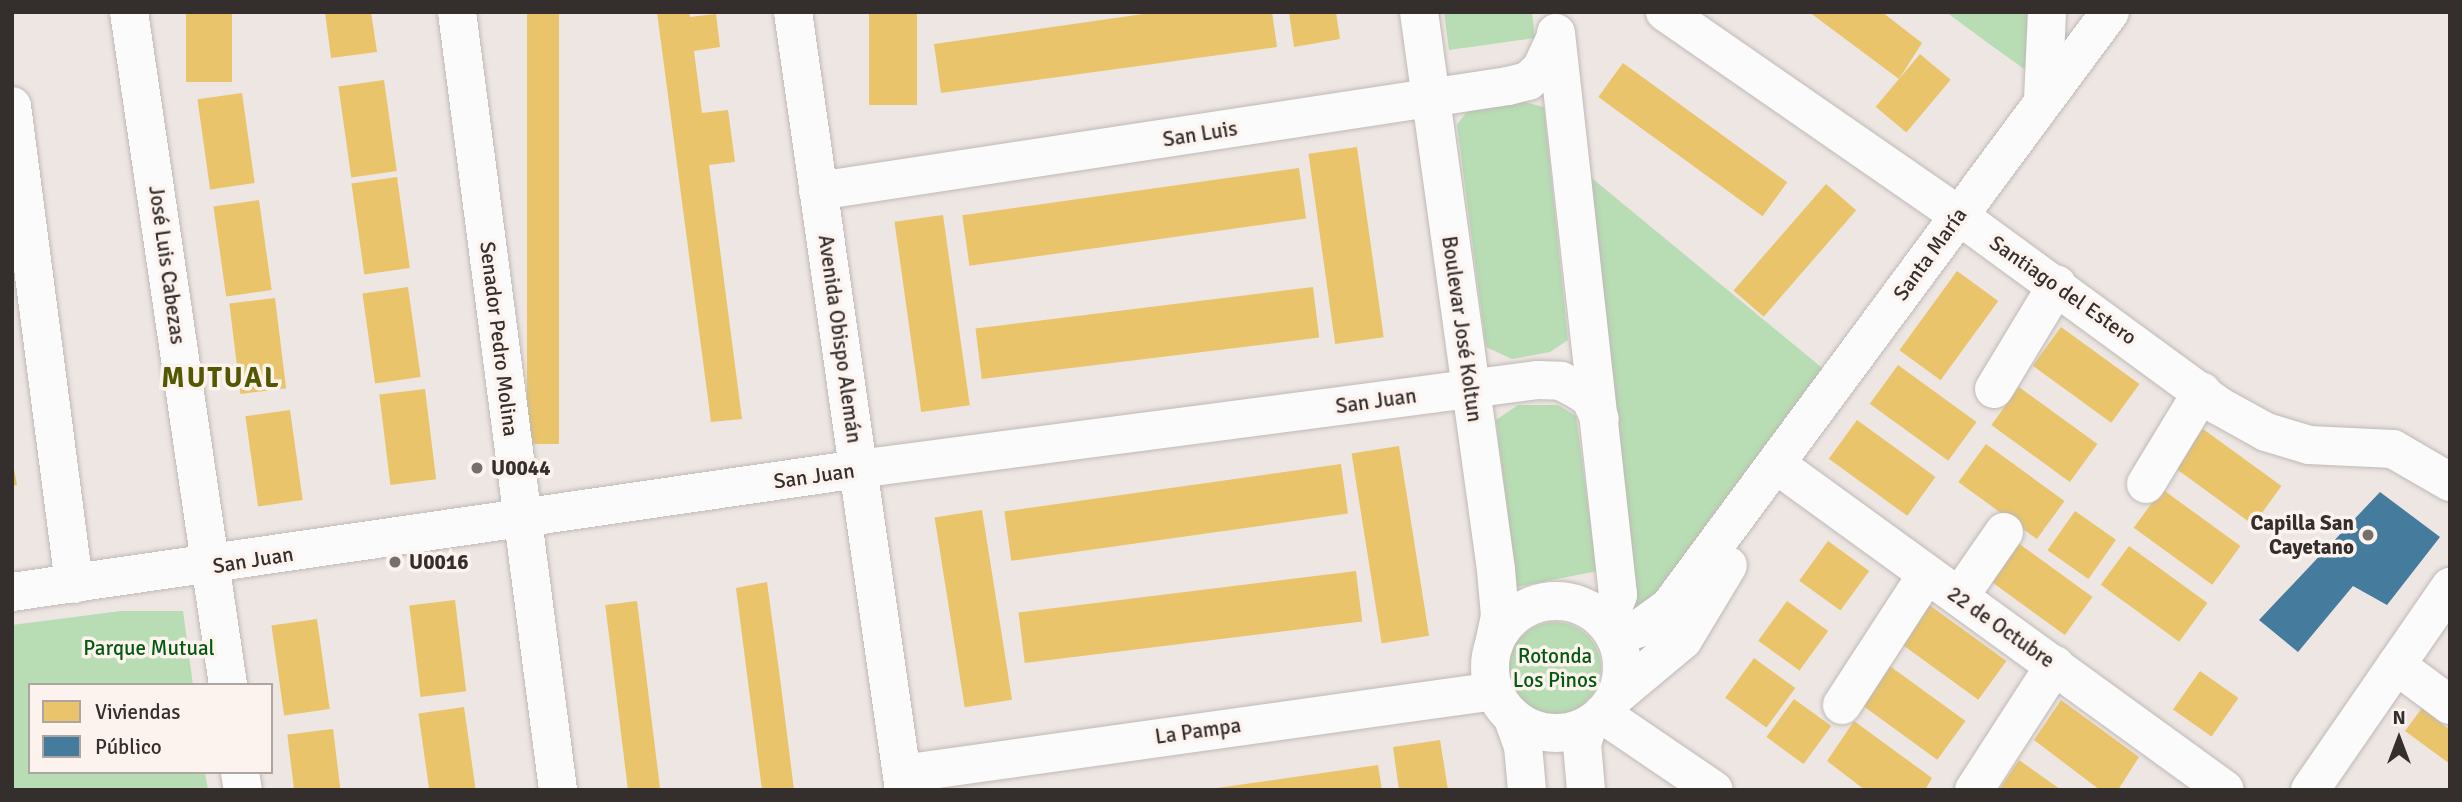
<!DOCTYPE html>
<html>
<head>
<meta charset="utf-8">
<style>
	body { margin:0 }
	#map { position:relative; width:2462px; height:802px; overflow:hidden; background:#eee6e3; font-family:Signika,sans-serif }
	div>[style] { position:absolute }
	.green>* { inset:0; background:#b8dcb3 }
	.round { border-radius:50% }
	.homes>* { inset:0; background:#e9c46a; transform-origin:0 0 }
	.public>* { inset:0; background:#457b9d }
	.roads { filter:drop-shadow(0 0 2px #bfb9b6) drop-shadow(0 0 2px #bfb9b6) }
	.minor>* { height:38px; margin:-19px; padding:0 19px; transform-origin:19px; border-radius:19px; background:#fcfbfb }
	.minor>.ring { margin:-19px; padding:0; box-sizing:content-box; background:none; border:38px solid #fcfbfb; border-radius:50% }
	.dots>* { width:19px; height:19px; translate:-50% -50%; box-sizing:border-box; border:4px solid #fdf3ee; border-radius:50% }
	span { translate:-50% -50%; white-space:nowrap; text-align:center; line-height:1.15; -webkit-text-stroke:7px #fdf3ee; paint-order:stroke }
	.street-label { font-size:21px; color:#342f2d }
	.poi-label { font-size:21px; color:#342f2d; font-weight:700 }
	.left { translate:0 -50%; text-align:left }
	.right { translate:-100% -50%; text-align:right }
	.park-label { font-size:21px; color:#045810 }
	.district-label { font-size:28px; color:#515800; font-weight:700; letter-spacing:2px }
	.frame { position:absolute; inset:0; border:14px solid #342f2d; pointer-events:none }
	.legend { position:absolute; left:28px; top:683px; width:245px; height:91px; box-sizing:border-box; background:#fdf3ee; border:2px solid #ada5a1; margin:0; padding:9px 12px; list-style:none; font-size:21px; color:#342f2d }
	.legend li { display:flex; align-items:center; gap:14px; height:35px }
	.legend b { width:35px; border:2px solid #ada5a1 }
	.north { position:absolute; left:2364px; top:704px; width:70px; height:70px; -webkit-text-stroke:5px #fdf3ee; paint-order:stroke; rotate:0deg; font-size:19px; font-weight:700; line-height:28px; text-align:center; color:#342f2d }
	.north::after { content:''; display:block; margin:auto; width:24px; height:32px; background:#342f2d; clip-path:polygon(50% 0,100% 100%,50% 72%,0 100%) }
</style>
</head>
<body>
<div id="map">
	<div class="green">
		<div style="clip-path:polygon(1444px 12px,1532px 12px,1535px 38px,1449px 50px)"></div>
		<div style="clip-path:polygon(1946px 12px,2047px 12px,2044px 83px,1992px 46px)"></div>
		<div style="clip-path:polygon(1512px 99px,1544px 107px,1568px 340px,1550px 352px,1512px 359px,1486px 347px,1457px 125px,1470px 107px)"></div>
		<div style="clip-path:polygon(1571px 161px,1838px 381px,1683px 640px,1621px 677px)"></div>
		<div style="clip-path:polygon(1518px 405px,1558px 405px,1576px 416px,1597px 571px,1517px 587px,1496px 420px)"></div>
		<div style="clip-path:polygon(121px 611px,183px 611px,193px 685px,30px 685px,30px 772px,205px 772px,208px 790px,12px 790px,12px 625px)"></div>
		<div class="round" style="left:1509px;top:622px;width:92px;height:92px"></div>
	</div>
	<div class="homes">
		<div style="left:186px;top:12px;width:46px;height:70px"></div>
		<div style="clip-path:polygon(325px 12px,371px 12px,377px 52px,331px 58px)"></div>
		<div style="left:527px;top:12px;width:32px;height:432px"></div>
		<div style="clip-path:polygon(657px 12px,689px 12px,690px 17px,716px 14px,720px 47px,694px 51px,702px 113px,728px 110px,735px 162px,709px 165px,742px 419px,711px 422px)"></div>
		<div style="left:869px;top:12px;width:48px;height:93px"></div>
		<div style="clip-path:polygon(1157px 12px,1272px 12px,1277px 47px,941px 93px,934px 44px)"></div>
		<div style="clip-path:polygon(1289px 12px,1336px 12px,1340px 39px,1294px 47px)"></div>
		<div style="clip-path:polygon(1809px 12px,1882px 12px,1922px 43px,1899px 79px)"></div>
		<div style="left:1920px;top:54px;width:40px;height:69px;rotate:40deg"></div>
		<div style="left:1623px;top:63px;width:203px;height:42px;rotate:36deg"></div>
		<div style="left:384px;top:80px;width:92px;height:46px;rotate:82deg"></div>
		<div style="left:242px;top:93px;width:91px;height:45px;rotate:82deg"></div>
		<div style="left:1357px;top:147px;width:192px;height:49px;rotate:82deg"></div>
		<div style="left:1299px;top:168px;width:51px;height:340px;rotate:82deg"></div>
		<div style="left:397px;top:177px;width:92px;height:46px;rotate:82deg"></div>
		<div style="left:1826px;top:184px;width:40px;height:141px;rotate:41deg"></div>
		<div style="left:259px;top:200px;width:91px;height:46px;rotate:82deg"></div>
		<div style="left:943px;top:215px;width:192px;height:49px;rotate:82deg"></div>
		<div style="left:1957px;top:271px;width:51px;height:98px;rotate:36deg"></div>
		<div style="left:408px;top:287px;width:91px;height:46px;rotate:82deg"></div>
		<div style="left:1313px;top:287px;width:51px;height:340px;rotate:83deg"></div>
		<div style="left:275px;top:298px;width:91px;height:46px;rotate:83deg"></div>
		<div style="left:2061px;top:327px;width:97px;height:48px;rotate:36deg"></div>
		<div style="left:1898px;top:365px;width:97px;height:48px;rotate:36deg"></div>
		<div style="left:2019px;top:387px;width:97px;height:47px;rotate:36deg"></div>
		<div style="left:425px;top:389px;width:91px;height:46px;rotate:83deg"></div>
		<div style="left:290px;top:410px;width:91px;height:45px;rotate:82deg"></div>
		<div style="left:1857px;top:420px;width:97px;height:48px;rotate:36deg"></div>
		<div style="left:2203px;top:429px;width:97px;height:48px;rotate:36deg"></div>
		<div style="left:1986px;top:444px;width:97px;height:47px;rotate:36deg"></div>
		<div style="left:1399px;top:446px;width:192px;height:48px;rotate:81deg"></div>
		<div style="clip-path:polygon(12px 459px,17px 485px,12px 486px)"></div>
		<div style="left:1341px;top:464px;width:50px;height:340px;rotate:82deg"></div>
		<div style="left:2162px;top:489px;width:97px;height:48px;rotate:36deg"></div>
		<div style="left:982px;top:510px;width:192px;height:48px;rotate:81deg"></div>
		<div style="left:2075px;top:511px;width:50px;height:48px;rotate:35deg"></div>
		<div style="left:2014px;top:540px;width:97px;height:47px;rotate:36deg"></div>
		<div style="left:1828px;top:541px;width:51px;height:49px;rotate:36deg"></div>
		<div style="left:2129px;top:546px;width:97px;height:48px;rotate:36deg"></div>
		<div style="left:1356px;top:571px;width:51px;height:340px;rotate:83deg"></div>
		<div style="clip-path:polygon(767px 582px,780px 678px,794px 790px,762px 790px,748px 682px,736px 588px)"></div>
		<div style="left:455px;top:600px;width:92px;height:46px;rotate:83deg"></div>
		<div style="left:637px;top:601px;width:191px;height:32px;rotate:83deg"></div>
		<div style="left:1787px;top:601px;width:51px;height:49px;rotate:36deg"></div>
		<div style="left:1928px;top:604px;width:97px;height:48px;rotate:36deg"></div>
		<div style="left:317px;top:619px;width:91px;height:46px;rotate:82deg"></div>
		<div style="left:1754px;top:658px;width:51px;height:49px;rotate:36deg"></div>
		<div style="left:1887px;top:664px;width:97px;height:48px;rotate:36deg"></div>
		<div style="left:2200px;top:671px;width:47px;height:47px;rotate:35deg"></div>
		<div style="left:1794px;top:699px;width:46px;height:47px;rotate:36deg"></div>
		<div style="clip-path:polygon(2061px 700px,2139px 757px,2118px 790px,2100px 790px,2034px 740px)"></div>
		<div style="left:464px;top:707px;width:84px;height:46px;rotate:82deg"></div>
		<div style="clip-path:polygon(2422px 708px,2450px 730px,2450px 764px,2405px 731px)"></div>
		<div style="clip-path:polygon(1854px 721px,1932px 778px,1925px 790px,1865px 790px,1827px 761px)"></div>
		<div style="left:333px;top:729px;width:61px;height:46px;rotate:83deg"></div>
		<div style="clip-path:polygon(1440px 740px,1448px 790px,1399px 790px,1393px 747px)"></div>
		<div style="clip-path:polygon(2019px 760px,2057px 787px,2061px 790px,1999px 790px)"></div>
		<div style="clip-path:polygon(1378px 765px,1382px 790px,1217px 790px,1217px 788px)"></div>
	</div>
	<div class="public">
		<div style="clip-path:polygon(2380px 492px,2440px 537px,2387px 605px,2353px 586px,2298px 652px,2259px 620px)"></div>
	</div>
	<div class="roads">
		<div class="minor">
			<div style="left:129px;top:12px;width:680px;rotate:81.63deg"></div>
			<div style="left:457px;top:12px;width:785px;rotate:82.6deg"></div>
			<div style="left:793px;top:12px;width:786px;rotate:81.88deg"></div>
			<div style="left:1419px;top:12px;width:563px;rotate:82.14deg"></div>
			<div style="left:1496px;top:570px;width:46px;rotate:85deg"></div>
			<div style="left:1500px;top:616px;width:30px;rotate:102deg"></div>
			<div style="left:1665px;top:12px;width:356px;rotate:34.7deg"></div>
			<div style="left:1958px;top:215px;width:323px;rotate:36.2deg"></div>
			<div style="left:2219px;top:406px;width:54px;rotate:29deg"></div>
			<div style="left:2266px;top:432px;width:45px;rotate:16.8deg"></div>
			<div style="left:2309px;top:445px;width:84px;rotate:2.7deg"></div>
			<div style="left:2393px;top:449px;width:66px;rotate:30.1deg"></div>
			<div style="left:1556px;top:33px;width:565px;rotate:83.7deg"></div>
			<div style="left:1618px;top:595px;width:31px;rotate:111deg"></div>
			<div style="left:2043px;top:100px;width:88px;rotate:-87.4deg"></div>
			<div style="left:12px;top:106px;width:482px;rotate:82.6deg"></div>
			<div style="left:818px;top:191px;width:698px;rotate:-8.65deg"></div>
			<div style="left:1508px;top:86px;width:21px;rotate:-14deg"></div>
			<div style="left:1528px;top:81px;width:18px;rotate:-43deg"></div>
			<div style="left:1541px;top:69px;width:35px;rotate:-65deg"></div>
			<div style="left:1994px;top:389px;width:122px;rotate:-58.8deg"></div>
			<div style="left:1777px;top:465px;width:553px;rotate:35.96deg"></div>
			<div style="left:2146px;top:484px;width:108px;rotate:-58.7deg"></div>
			<div style="left:12px;top:592px;width:855px;rotate:-8.27deg"></div>
			<div style="left:858px;top:469px;width:686px;rotate:-7.46deg"></div>
			<div style="left:1538px;top:380px;width:23px;rotate:2deg"></div>
			<div style="left:1561px;top:381px;width:19px;rotate:28deg"></div>
			<div style="left:1578px;top:390px;width:14px;rotate:34deg"></div>
			<div style="left:1590px;top:398px;width:23px;rotate:65deg"></div>
			<div style="left:1959px;top:597px;width:79px;rotate:-55.3deg"></div>
			<div class="ring" style="left:1490px;top:601px;width:94px;height:94px"></div>
			<div style="left:1615px;top:637px;width:27px;rotate:-20deg"></div>
			<div style="left:1640px;top:628px;width:37px;rotate:-36deg"></div>
			<div style="left:1670px;top:606px;width:739px;rotate:-53.47deg"></div>
			<div style="left:2396px;top:665px;width:67px;rotate:36.5deg"></div>
			<div style="left:1616px;top:696px;width:87px;rotate:-39.9deg"></div>
			<div style="left:1683px;top:640px;width:87px;rotate:-59deg"></div>
			<div style="left:1842px;top:705px;width:156px;rotate:-57deg"></div>
			<div style="left:1602px;top:714px;width:135px;rotate:34.2deg"></div>
			<div style="left:1512px;top:716px;width:32px;rotate:70deg"></div>
			<div style="left:1523px;top:746px;width:44px;rotate:84.8deg"></div>
			<div style="left:240px;top:772px;width:18px;rotate:81deg"></div>
			<div style="left:902px;top:774px;width:599px;rotate:-7.97deg"></div>
			<div style="left:1586px;top:790px;width:46px;rotate:-95deg"></div>
			<div style="left:1582px;top:744px;width:20px;rotate:-72deg"></div>
			<div style="left:1974px;top:790px;width:149px;rotate:-57.1deg"></div>
			<div style="left:2310px;top:790px;width:247px;rotate:-55.4deg"></div>
		</div>
	</div>
	<div class="dots">
		<div style="left:477px;top:468px;background:#756f6d"></div>
		<div style="left:2368px;top:535px;background:#756f6d"></div>
		<div style="left:395px;top:562px;background:#756f6d"></div>
	</div>
	<div class="street-label">
		<span style="left:1200px;top:134px;rotate:-9deg">San Luis</span>
		<span style="left:1930px;top:254px;rotate:-54deg">Santa María</span>
		<span style="left:167px;top:265px;rotate:82deg">José Luis Cabezas</span>
		<span style="left:2063px;top:290px;rotate:35deg">Santiago del Estero</span>
		<span style="left:1462px;top:329px;rotate:82deg">Boulevar José Koltun</span>
		<span style="left:499px;top:339px;rotate:83deg">Senador Pedro Molina</span>
		<span style="left:840px;top:339px;rotate:82deg">Avenida Obispo Alemán</span>
		<span style="left:1376px;top:401px;rotate:-8deg">San Juan</span>
		<span style="left:814px;top:476px;rotate:-8deg">San Juan</span>
		<span style="left:253px;top:560px;rotate:-9deg">San Juan</span>
		<span style="left:2001px;top:627px;rotate:35deg">22 de Octubre</span>
		<span style="left:1198px;top:731px;rotate:-8deg">La Pampa</span>
	</div>
	<div class="poi-label">
		<span class="left" style="left:491px;top:468px">U0044</span>
		<span class="right" style="left:2354px;top:535px">Capilla San<br>Cayetano</span>
		<span class="left" style="left:409px;top:562px">U0016</span>
	</div>
	<div class="park-label">
		<span style="left:149px;top:648px">Parque Mutual</span>
		<span style="left:1555px;top:668px">Rotonda<br>Los Pinos</span>
	</div>
	<div class="district-label">
		<span style="left:221px;top:378px">MUTUAL</span>
	</div>
	<div class="frame"></div>
	<ul class="legend">
	<li><b style="height:19px;background:#e9c46a"></b>Viviendas</li>
	<li><b style="height:19px;background:#457b9d"></b>Público</li>
	</ul>
	<div class="north">N</div>
</div>
</body>
</html>
